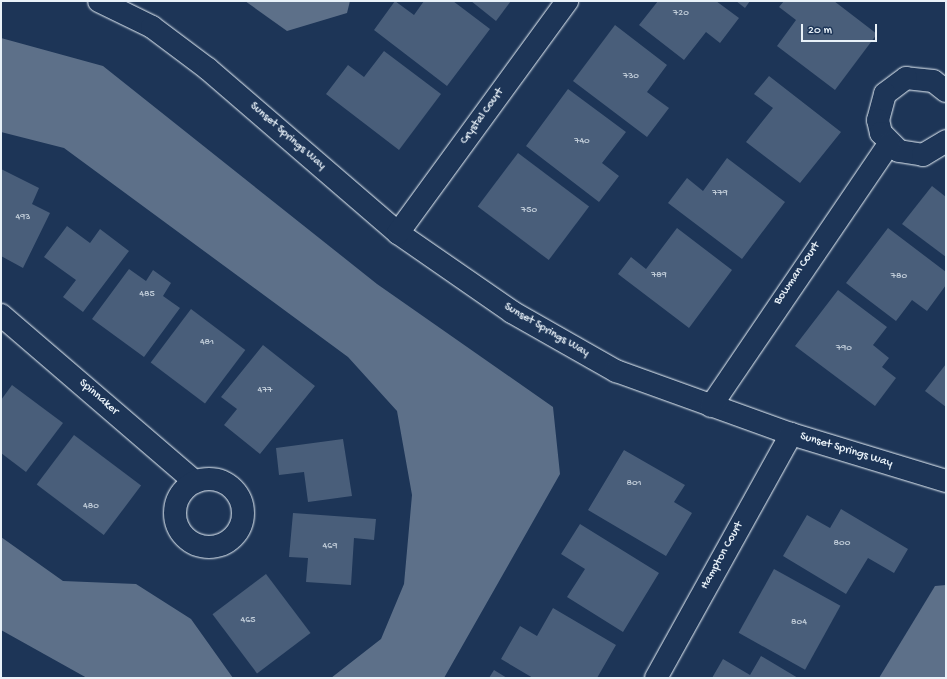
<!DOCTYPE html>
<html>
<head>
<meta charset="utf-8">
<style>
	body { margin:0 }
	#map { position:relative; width:947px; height:679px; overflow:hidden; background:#1d3557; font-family:"Gochi Hand",sans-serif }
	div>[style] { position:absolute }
	.water>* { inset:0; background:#5d7089 }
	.building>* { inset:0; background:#495e7a; transform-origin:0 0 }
	.roads { filter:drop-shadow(0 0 1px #e8f1f8) drop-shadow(0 0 1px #e8f1f8) }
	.minor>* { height:22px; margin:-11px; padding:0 11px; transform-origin:11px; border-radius:11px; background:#1d3557 }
	.minor>.ring { margin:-11px; padding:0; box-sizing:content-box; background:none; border:22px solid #1d3557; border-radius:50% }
	span { translate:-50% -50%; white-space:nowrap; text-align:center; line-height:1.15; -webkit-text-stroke:3px #1d3557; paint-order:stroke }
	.number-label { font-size:10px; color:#c0ccd8 }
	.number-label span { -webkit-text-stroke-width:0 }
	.street-label { font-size:12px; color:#e8f1f8 }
	.frame { position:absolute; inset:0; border:2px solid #e8f1f8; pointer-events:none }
	.scale { position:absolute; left:801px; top:24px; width:76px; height:18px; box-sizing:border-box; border:2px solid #e8f1f8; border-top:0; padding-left:5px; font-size:12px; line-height:14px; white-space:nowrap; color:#e8f1f8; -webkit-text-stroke:3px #1d3557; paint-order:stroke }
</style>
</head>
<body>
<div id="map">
	<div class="water">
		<div style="clip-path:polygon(245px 1px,350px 1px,347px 13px,287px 31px)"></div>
		<div style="clip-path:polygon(1px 38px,103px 66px,377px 284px,553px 407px,560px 474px,444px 678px,331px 678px,381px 639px,404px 584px,412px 495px,397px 411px,348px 357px,64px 148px,1px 132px)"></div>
		<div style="clip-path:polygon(1px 537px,63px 581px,136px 584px,191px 619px,233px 678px,87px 678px,1px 630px)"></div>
		<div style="clip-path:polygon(946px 585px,946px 678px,879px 678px,935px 586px)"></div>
	</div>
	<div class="building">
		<div style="clip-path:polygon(395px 1px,414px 15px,424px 1px,453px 1px,490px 29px,447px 86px,374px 30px)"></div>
		<div style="clip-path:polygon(471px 1px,511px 1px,496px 21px)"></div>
		<div style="clip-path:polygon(658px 1px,716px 1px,739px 18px,720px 43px,706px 32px,684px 60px,639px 25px)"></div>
		<div style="clip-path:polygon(736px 1px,750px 1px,745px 8px)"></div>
		<div style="clip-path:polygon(784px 1px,834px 1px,877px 34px,835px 90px,777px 46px,796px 20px,779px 7px)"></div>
		<div style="clip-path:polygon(615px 25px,667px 65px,647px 92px,669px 108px,647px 137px,573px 81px)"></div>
		<div style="clip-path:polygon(384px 51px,441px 94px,399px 150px,326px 94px,348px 65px,364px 77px)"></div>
		<div style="clip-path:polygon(769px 76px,841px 132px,800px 183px,746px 142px,773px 108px,754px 94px)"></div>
		<div style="clip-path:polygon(568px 89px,626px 132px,602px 163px,619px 176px,599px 202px,526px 146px)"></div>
		<div style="left:518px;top:153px;width:89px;height:67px;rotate:37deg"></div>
		<div style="clip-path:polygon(727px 158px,785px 202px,742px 259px,668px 203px,687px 178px,703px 191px)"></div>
		<div style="clip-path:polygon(1px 169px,39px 188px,32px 204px,50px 213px,23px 268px,1px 256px)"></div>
		<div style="clip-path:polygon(932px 186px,946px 197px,946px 257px,902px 224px)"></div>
		<div style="clip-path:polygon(67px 226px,90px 243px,100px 229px,129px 251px,83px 312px,63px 297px,76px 280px,44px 257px)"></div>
		<div style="clip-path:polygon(677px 228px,732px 270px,689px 328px,618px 274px,631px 257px,646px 269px)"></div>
		<div style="clip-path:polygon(888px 228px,946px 272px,946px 285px,927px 311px,912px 300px,896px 321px,846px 283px)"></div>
		<div style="clip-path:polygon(129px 269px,146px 281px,153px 270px,171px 283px,163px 296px,180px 308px,144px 357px,92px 319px)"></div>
		<div style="clip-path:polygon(838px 290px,887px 327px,873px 345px,889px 358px,882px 367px,896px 378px,875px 406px,795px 346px)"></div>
		<div style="left:191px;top:309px;width:68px;height:67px;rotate:37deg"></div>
		<div style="clip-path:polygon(263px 345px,315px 386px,260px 454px,224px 425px,237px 409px,221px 397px)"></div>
		<div style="clip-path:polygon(946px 364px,946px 407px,925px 391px)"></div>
		<div style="clip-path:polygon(12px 385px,63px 423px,26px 472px,1px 453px,1px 400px)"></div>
		<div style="left:74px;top:435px;width:84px;height:62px;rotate:37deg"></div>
		<div style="clip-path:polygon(343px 439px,352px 496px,308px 502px,304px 472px,279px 475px,276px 448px)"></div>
		<div style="clip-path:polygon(624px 450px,685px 485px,674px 502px,692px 513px,666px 556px,588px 510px)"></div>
		<div style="clip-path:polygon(841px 509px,908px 549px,894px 573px,868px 558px,846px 594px,783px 556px,807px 515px,830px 528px)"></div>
		<div style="clip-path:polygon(293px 513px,376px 519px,374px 540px,354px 538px,351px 585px,306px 582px,308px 558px,289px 557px)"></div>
		<div style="clip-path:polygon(580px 524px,659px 573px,623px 632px,567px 597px,585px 569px,561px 554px)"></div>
		<div style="left:774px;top:569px;width:76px;height:73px;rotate:29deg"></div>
		<div style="left:266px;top:574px;width:74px;height:67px;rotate:53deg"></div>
		<div style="clip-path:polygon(553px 608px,616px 645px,597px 678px,533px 678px,501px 659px,520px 626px,537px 636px)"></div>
		<div style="clip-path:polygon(761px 656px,798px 678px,712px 678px,723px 659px,750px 675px)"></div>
		<div style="clip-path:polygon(494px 670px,507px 678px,489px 678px)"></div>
	</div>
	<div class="roads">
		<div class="minor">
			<div style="left:99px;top:1px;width:59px;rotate:26.1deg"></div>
			<div style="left:152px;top:27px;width:70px;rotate:36.9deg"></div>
			<div style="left:208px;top:69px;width:251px;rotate:40.8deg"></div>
			<div style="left:398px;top:233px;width:139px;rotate:34.7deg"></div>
			<div style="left:512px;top:312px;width:120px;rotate:29.6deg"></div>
			<div style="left:616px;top:371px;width:186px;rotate:19.8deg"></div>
			<div style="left:791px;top:434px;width:162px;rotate:16.9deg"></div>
			<div style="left:946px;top:91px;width:16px;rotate:-142deg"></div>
			<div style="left:933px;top:81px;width:27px;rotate:-174deg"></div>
			<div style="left:906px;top:78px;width:26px;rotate:143deg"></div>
			<div style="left:885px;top:94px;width:27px;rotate:105deg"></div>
			<div style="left:878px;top:120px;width:13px;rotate:77deg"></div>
			<div style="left:881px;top:133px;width:25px;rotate:45deg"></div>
			<div style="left:899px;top:151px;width:24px;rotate:9deg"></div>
			<div style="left:923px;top:155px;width:27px;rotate:-31deg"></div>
			<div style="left:398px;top:233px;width:287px;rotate:-53.9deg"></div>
			<div style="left:1px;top:315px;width:256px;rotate:40.7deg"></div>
			<div style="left:711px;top:406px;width:317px;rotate:-55.8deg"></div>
			<div class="ring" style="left:175px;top:479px;width:46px;height:46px"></div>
			<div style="left:656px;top:678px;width:279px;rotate:-61deg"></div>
		</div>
	</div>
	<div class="number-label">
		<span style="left:681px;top:14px">720</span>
		<span style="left:631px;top:77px">730</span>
		<span style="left:582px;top:142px">740</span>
		<span style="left:720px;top:194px">779</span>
		<span style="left:529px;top:211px">750</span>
		<span style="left:23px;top:218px">493</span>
		<span style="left:659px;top:276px">789</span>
		<span style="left:899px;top:277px">780</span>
		<span style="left:147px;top:295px">485</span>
		<span style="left:207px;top:343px">481</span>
		<span style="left:844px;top:349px">790</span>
		<span style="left:265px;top:391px">477</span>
		<span style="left:634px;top:484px">801</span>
		<span style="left:91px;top:507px">480</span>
		<span style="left:842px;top:544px">800</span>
		<span style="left:330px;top:547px">469</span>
		<span style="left:248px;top:621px">465</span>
		<span style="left:799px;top:623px">804</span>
	</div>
	<div class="street-label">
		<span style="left:483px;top:117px;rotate:-54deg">Crystal Court</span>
		<span style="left:287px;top:137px;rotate:41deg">Sunset Springs Way</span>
		<span style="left:798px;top:274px;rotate:-56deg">Bowman Court</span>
		<span style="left:546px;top:331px;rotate:30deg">Sunset Springs Way</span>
		<span style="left:98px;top:398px;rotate:41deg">Spinnaker</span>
		<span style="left:846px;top:451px;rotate:17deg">Sunset Springs Way</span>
		<span style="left:723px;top:556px;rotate:-61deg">Hampton Court</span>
	</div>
	<div class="frame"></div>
	<div class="scale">20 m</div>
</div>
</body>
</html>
